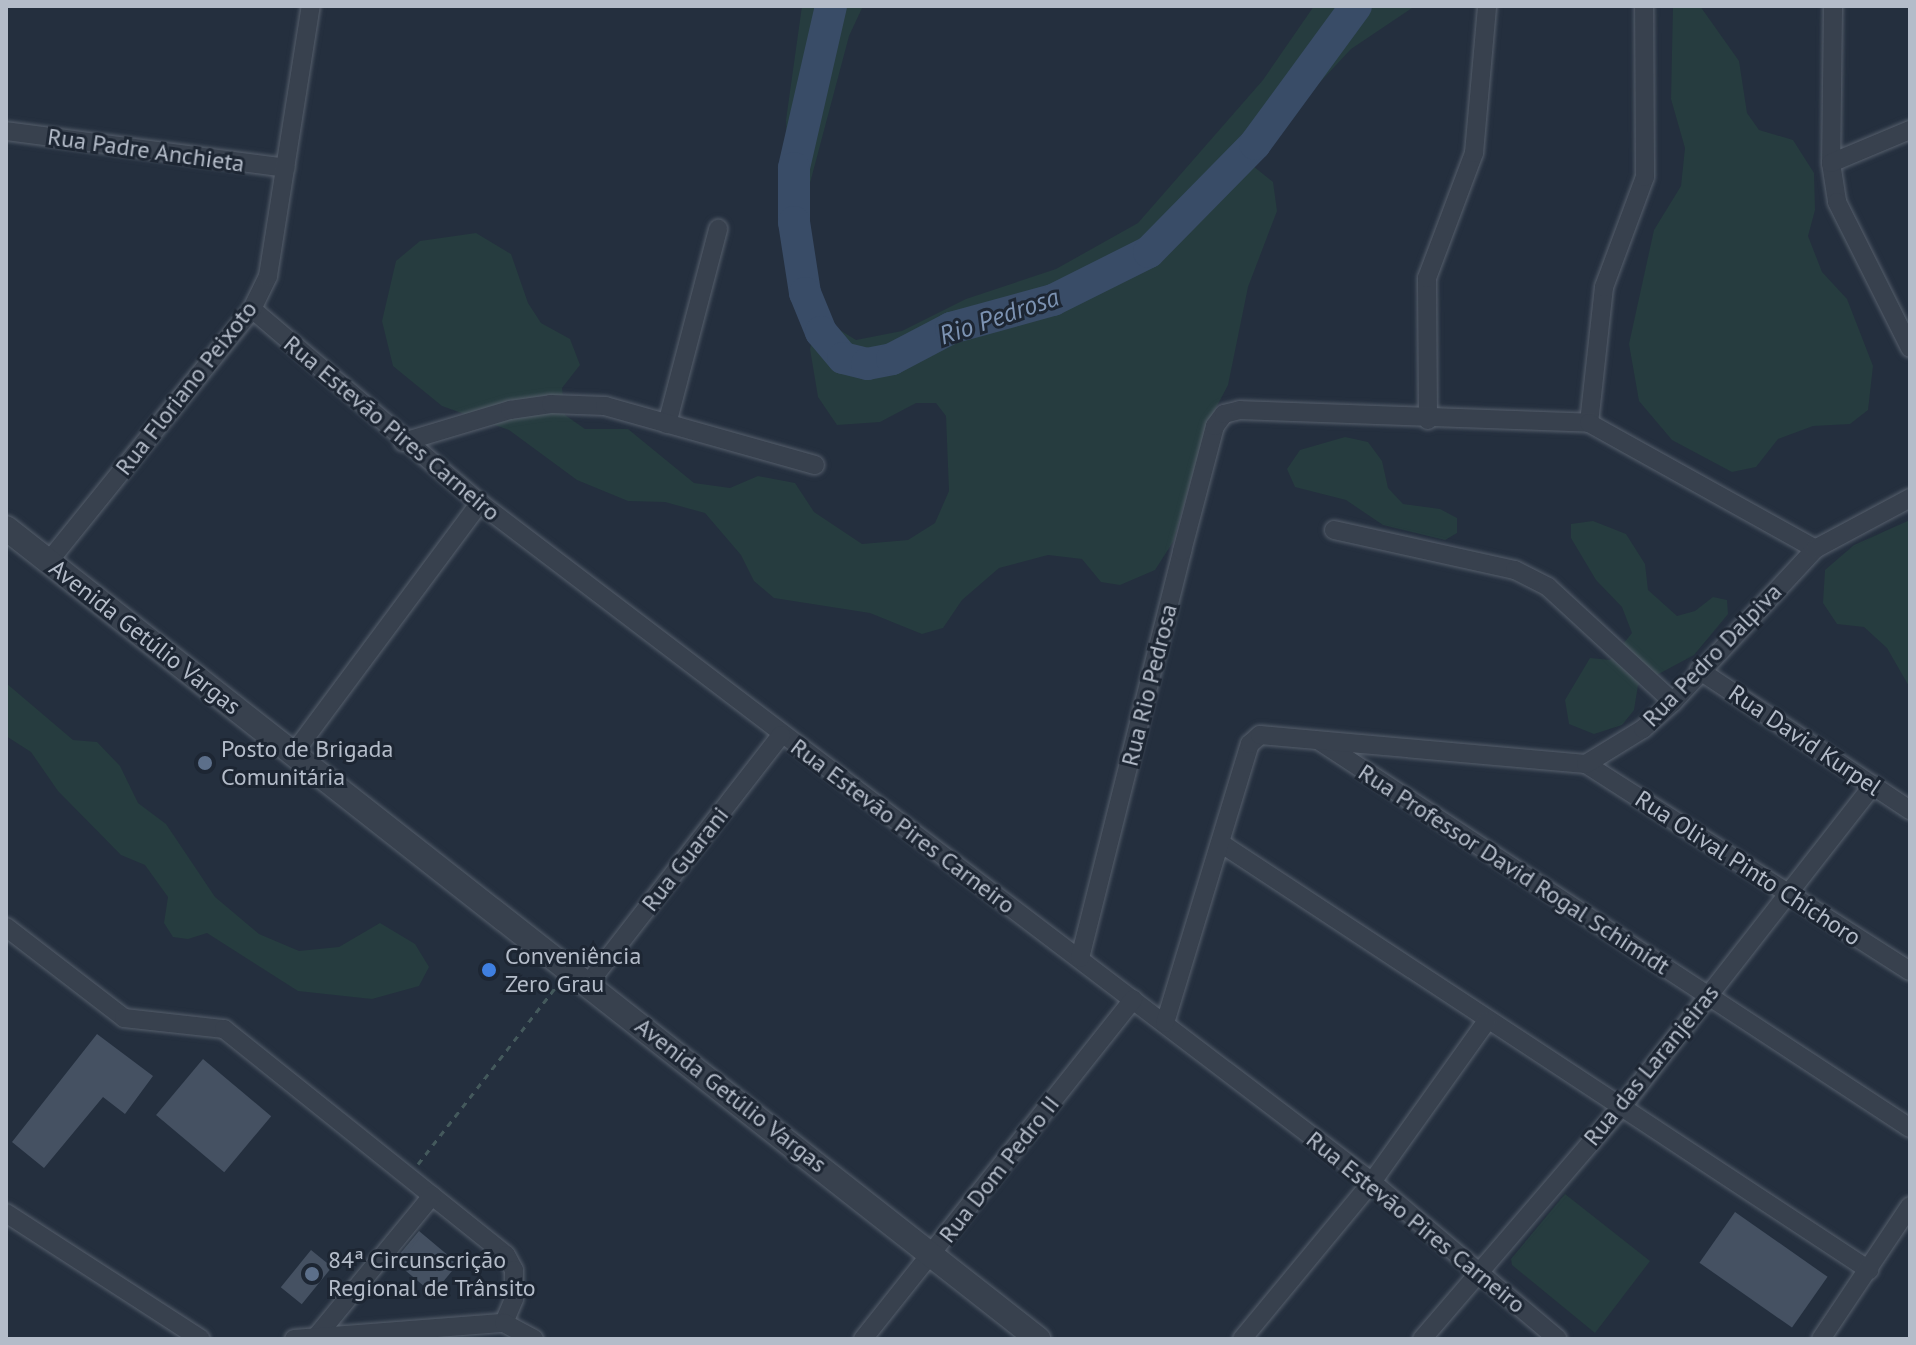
<!DOCTYPE html>
<html>
<head>
<meta charset="utf-8">
<style>
	body { margin:0 }
	#map { position:relative; width:1916px; height:1345px; overflow:hidden; background:#242f3e; font-family:"PT Sans",sans-serif }
	div>[style] { position:absolute }
	.green>* { inset:0; background:#263c3f }
	.river>* { height:32px; margin:-16px; padding:0 16px; transform-origin:16px; border-radius:16px; background:#394c67 }
	.building>* { inset:0; background:#455162; transform-origin:0 0 }
	.path>* { height:3px; margin-top:-1.5px; transform-origin:0; background:repeating-linear-gradient(90deg,#44595c 0 6px,transparent 0 12px) }
	.roads { filter:drop-shadow(0 0 2px #565f6c) drop-shadow(0 0 2px #565f6c) }
	.minor>* { height:18px; margin:-9px; padding:0 9px; transform-origin:9px; border-radius:9px; background:#38414e }
	.tertiary>* { height:24px; margin:-12px; padding:0 12px; transform-origin:12px; border-radius:12px; background:#38414e }
	.dots>* { width:22px; height:22px; translate:-50% -50%; box-sizing:border-box; border:4px solid #1d2633; border-radius:50% }
	span { translate:-50% -50%; white-space:nowrap; text-align:center; line-height:1.15; -webkit-text-stroke:6px #1d2633; paint-order:stroke }
	.street-label { font-size:24px; color:#b4bcc9 }
	.poi-label { font-size:24px; color:#b4bcc9 }
	.left { translate:0 -50%; text-align:left }
	.water-label { font-size:26px; color:#7c92b1; font-style:italic }
	.frame { position:absolute; inset:0; border:8px solid #b4bcc9; pointer-events:none }
</style>
</head>
<body>
<div id="map">
	<div class="green">
		<div style="clip-path:polygon(802px 6px,863px 6px,849px 36px,810px 183px,800px 190px,788px 174px,786px 120px)"></div>
		<div style="clip-path:polygon(1314px 6px,1415px 6px,1351px 49px,1254px 153px,1253px 166px,1273px 182px,1277px 211px,1248px 287px,1228px 385px,1207px 425px,1173px 542px,1155px 570px,1120px 585px,1101px 582px,1082px 559px,1048px 555px,999px 568px,962px 600px,943px 628px,922px 634px,870px 613px,774px 598px,754px 581px,741px 555px,705px 513px,665px 502px,628px 501px,577px 480px,509px 430px,442px 406px,393px 366px,382px 321px,396px 261px,420px 241px,476px 233px,511px 254px,528px 303px,541px 323px,570px 339px,580px 365px,562px 388px,565px 415px,585px 429px,628px 429px,694px 483px,730px 488px,758px 476px,795px 483px,814px 512px,862px 544px,908px 540px,935px 523px,949px 491px,946px 416px,936px 403px,916px 403px,880px 422px,837px 425px,818px 397px,810px 349px,814px 329px,830px 324px,856px 340px,902px 331px,966px 299px,1056px 269px,1138px 223px,1263px 80px)"></div>
		<div style="clip-path:polygon(1673px 6px,1700px 6px,1739px 61px,1747px 113px,1759px 130px,1793px 140px,1814px 173px,1815px 210px,1808px 236px,1822px 272px,1847px 299px,1873px 366px,1868px 410px,1850px 424px,1813px 426px,1778px 439px,1756px 467px,1732px 472px,1672px 440px,1639px 401px,1629px 344px,1654px 230px,1681px 186px,1685px 148px,1671px 99px)"></div>
		<div style="clip-path:polygon(1345px 437px,1368px 442px,1382px 461px,1388px 488px,1403px 504px,1440px 509px,1457px 518px,1457px 533px,1445px 540px,1383px 525px,1346px 500px,1295px 487px,1287px 469px,1300px 450px)"></div>
		<div style="clip-path:polygon(1910px 520px,1910px 688px,1887px 648px,1864px 627px,1837px 624px,1823px 603px,1825px 570px,1854px 545px)"></div>
		<div style="clip-path:polygon(1593px 521px,1626px 534px,1645px 564px,1648px 590px,1677px 616px,1695px 611px,1713px 597px,1727px 600px,1728px 614px,1694px 655px,1638px 685px,1634px 710px,1622px 725px,1594px 734px,1569px 724px,1565px 700px,1590px 658px,1610px 660px,1632px 633px,1622px 607px,1596px 580px,1571px 538px,1571px 524px)"></div>
		<div style="clip-path:polygon(6px 683px,73px 740px,97px 742px,120px 766px,138px 803px,166px 824px,215px 897px,259px 934px,299px 951px,339px 947px,380px 923px,415px 944px,429px 967px,419px 986px,372px 999px,298px 991px,207px 933px,188px 939px,173px 937px,164px 923px,168px 897px,145px 865px,121px 855px,58px 791px,31px 752px,6px 736px)"></div>
		<div style="clip-path:polygon(1565px 1194px,1650px 1261px,1595px 1333px,1512px 1265px,1511px 1259px)"></div>
	</div>
	<div class="river">
		<div style="left:831px;top:6px;width:166px;rotate:102.9deg"></div>
		<div style="left:794px;top:168px;width:54px;rotate:90deg"></div>
		<div style="left:794px;top:222px;width:72px;rotate:81.2deg"></div>
		<div style="left:805px;top:293px;width:42px;rotate:67.7deg"></div>
		<div style="left:821px;top:332px;width:34px;rotate:50deg"></div>
		<div style="left:843px;top:358px;width:25px;rotate:14deg"></div>
		<div style="left:867px;top:364px;width:25px;rotate:-11deg"></div>
		<div style="left:892px;top:359px;width:67px;rotate:-27.7deg"></div>
		<div style="left:951px;top:328px;width:106px;rotate:-15.4deg"></div>
		<div style="left:1053px;top:300px;width:107px;rotate:-26.6deg"></div>
		<div style="left:1149px;top:252px;width:151px;rotate:-45.5deg"></div>
		<div style="left:1255px;top:144px;width:171px;rotate:-53.8deg"></div>
	</div>
	<div class="building">
		<div style="clip-path:polygon(97px 1034px,153px 1076px,125px 1114px,103px 1097px,44px 1168px,12px 1142px)"></div>
		<div style="left:203px;top:1059px;width:89px;height:73px;rotate:40deg"></div>
		<div style="left:1735px;top:1212px;width:113px;height:62px;rotate:35deg"></div>
		<div style="left:419px;top:1231px;width:51px;height:39px;rotate:40deg"></div>
		<div style="left:311px;top:1250px;width:27px;height:48px;rotate:39deg"></div>
	</div>
	<div class="path">
		<div style="left:418px;top:1164px;width:224px;rotate:-52.1deg"></div>
	</div>
	<div class="roads">
		<div class="minor">
			<div style="left:1833px;top:6px;width:157px;rotate:90.7deg"></div>
			<div style="left:1831px;top:163px;width:39px;rotate:81deg"></div>
			<div style="left:1837px;top:202px;width:163px;rotate:63.4deg"></div>
			<div style="left:6px;top:131px;width:282px;rotate:7.5deg"></div>
			<div style="left:1831px;top:163px;width:86px;rotate:-22.7deg"></div>
			<div style="left:252px;top:309px;width:299px;rotate:40.4deg"></div>
			<div style="left:480px;top:503px;width:1121px;rotate:37.28deg"></div>
			<div style="left:1372px;top:1182px;width:243px;rotate:40.2deg"></div>
			<div style="left:1428px;top:420px;width:142px;rotate:-90.4deg"></div>
			<div style="left:1427px;top:278px;width:134px;rotate:-69.4deg"></div>
			<div style="left:1474px;top:153px;width:148px;rotate:-84.9deg"></div>
			<div style="left:1589px;top:423px;width:137px;rotate:-83.7deg"></div>
			<div style="left:1604px;top:287px;width:117px;rotate:-69.6deg"></div>
			<div style="left:1645px;top:177px;width:171px;rotate:-90.3deg"></div>
			<div style="left:667px;top:424px;width:202px;rotate:-75.3deg"></div>
			<div style="left:403px;top:442px;width:112px;rotate:-16.7deg"></div>
			<div style="left:510px;top:410px;width:41px;rotate:-8.3deg"></div>
			<div style="left:551px;top:404px;width:54px;rotate:2.1deg"></div>
			<div style="left:605px;top:406px;width:218px;rotate:15.7deg"></div>
			<div style="left:1334px;top:530px;width:185px;rotate:12.5deg"></div>
			<div style="left:1515px;top:570px;width:37px;rotate:27deg"></div>
			<div style="left:1548px;top:587px;width:170px;rotate:42.6deg"></div>
			<div style="left:49px;top:561px;width:324px;rotate:-51.1deg"></div>
			<div style="left:252px;top:309px;width:37px;rotate:-64deg"></div>
			<div style="left:268px;top:276px;width:273px;rotate:-81deg"></div>
			<div style="left:1699px;top:670px;width:253px;rotate:33.6deg"></div>
			<div style="left:1321px;top:742px;width:704px;rotate:33.24deg"></div>
			<div style="left:294px;top:753px;width:312px;rotate:-53.4deg"></div>
			<div style="left:1586px;top:764px;width:384px;rotate:32.6deg"></div>
			<div style="left:1222px;top:844px;width:775px;rotate:33.36deg"></div>
			<div style="left:6px;top:927px;width:149px;rotate:37.6deg"></div>
			<div style="left:124px;top:1018px;width:101px;rotate:6.3deg"></div>
			<div style="left:224px;top:1029px;width:361px;rotate:38.7deg"></div>
			<div style="left:506px;top:1255px;width:17px;rotate:62deg"></div>
			<div style="left:514px;top:1270px;width:29px;rotate:90deg"></div>
			<div style="left:514px;top:1299px;width:26px;rotate:113deg"></div>
			<div style="left:1080px;top:958px;width:420px;rotate:-75.9deg"></div>
			<div style="left:1182px;top:551px;width:129px;rotate:-75.2deg"></div>
			<div style="left:1215px;top:426px;width:15px;rotate:-53deg"></div>
			<div style="left:1224px;top:414px;width:16px;rotate:-14deg"></div>
			<div style="left:1240px;top:410px;width:349px;rotate:2.1deg"></div>
			<div style="left:1589px;top:423px;width:259px;rotate:29.1deg"></div>
			<div style="left:588px;top:984px;width:315px;rotate:-52.2deg"></div>
			<div style="left:1165px;top:1023px;width:292px;rotate:-73.1deg"></div>
			<div style="left:1250px;top:744px;width:13px;rotate:-42deg"></div>
			<div style="left:1260px;top:735px;width:327px;rotate:5.1deg"></div>
			<div style="left:1586px;top:764px;width:67px;rotate:-31.6deg"></div>
			<div style="left:1643px;top:729px;width:40px;rotate:-42deg"></div>
			<div style="left:1673px;top:702px;width:209px;rotate:-47.1deg"></div>
			<div style="left:1815px;top:549px;width:108px;rotate:-28.2deg"></div>
			<div style="left:6px;top:1213px;width:232px;rotate:32.9deg"></div>
			<div style="left:316px;top:1337px;width:183px;rotate:-50.6deg"></div>
			<div style="left:294px;top:1339px;width:211px;rotate:-4.4deg"></div>
			<div style="left:504px;top:1323px;width:34px;rotate:28deg"></div>
			<div style="left:863px;top:1339px;width:434px;rotate:-51.5deg"></div>
			<div style="left:1242px;top:1339px;width:204px;rotate:-50.4deg"></div>
			<div style="left:1372px;top:1182px;width:198px;rotate:-54.5deg"></div>
			<div style="left:1422px;top:1339px;width:303px;rotate:-49.3deg"></div>
			<div style="left:1620px;top:1109px;width:411px;rotate:-52deg"></div>
			<div style="left:1821px;top:1339px;width:160px;rotate:-56.2deg"></div>
		</div>
		<div class="tertiary">
			<div style="left:6px;top:528px;width:1313px;rotate:38.16deg"></div>
		</div>
	</div>
	<div class="dots">
		<div style="left:205px;top:763px;background:#5c6f8a"></div>
		<div style="left:489px;top:970px;background:#3f7fe0"></div>
		<div style="left:312px;top:1274px;background:#5c6f8a"></div>
	</div>
	<div class="street-label">
		<span style="left:146px;top:150px;rotate:8deg">Rua Padre Anchieta</span>
		<span style="left:186px;top:388px;rotate:-52deg">Rua Floriano Peixoto</span>
		<span style="left:392px;top:428px;rotate:40deg">Rua Estevão Pires Carneiro</span>
		<span style="left:145px;top:637px;rotate:38deg">Avenida Getúlio Vargas</span>
		<span style="left:1712px;top:655px;rotate:-46deg">Rua Pedro Dalpiva</span>
		<span style="left:1149px;top:685px;rotate:-76deg">Rua Rio Pedrosa</span>
		<span style="left:1805px;top:740px;rotate:34deg">Rua David Kurpel</span>
		<span style="left:903px;top:826px;rotate:37deg">Rua Estevão Pires Carneiro</span>
		<span style="left:685px;top:859px;rotate:-52deg">Rua Guarani</span>
		<span style="left:1748px;top:868px;rotate:33deg">Rua Olival Pinto Chichoro</span>
		<span style="left:1514px;top:869px;rotate:33deg">Rua Professor David Rogal Schimidt</span>
		<span style="left:1651px;top:1065px;rotate:-51deg">Rua das Laranjeiras</span>
		<span style="left:731px;top:1095px;rotate:38deg">Avenida Getúlio Vargas</span>
		<span style="left:999px;top:1169px;rotate:-52deg">Rua Dom Pedro II</span>
		<span style="left:1416px;top:1222px;rotate:39deg">Rua Estevão Pires Carneiro</span>
	</div>
	<div class="poi-label">
		<span class="left" style="left:221px;top:763px">Posto de Brigada<br>Comunitária</span>
		<span class="left" style="left:505px;top:970px">Conveniência<br>Zero Grau</span>
		<span class="left" style="left:328px;top:1274px">84ª Circunscrição<br>Regional de Trânsito</span>
	</div>
	<div class="water-label">
		<span style="left:999px;top:316px;rotate:-19deg">Rio Pedrosa</span>
	</div>
	<div class="frame"></div>
</div>
</body>
</html>
